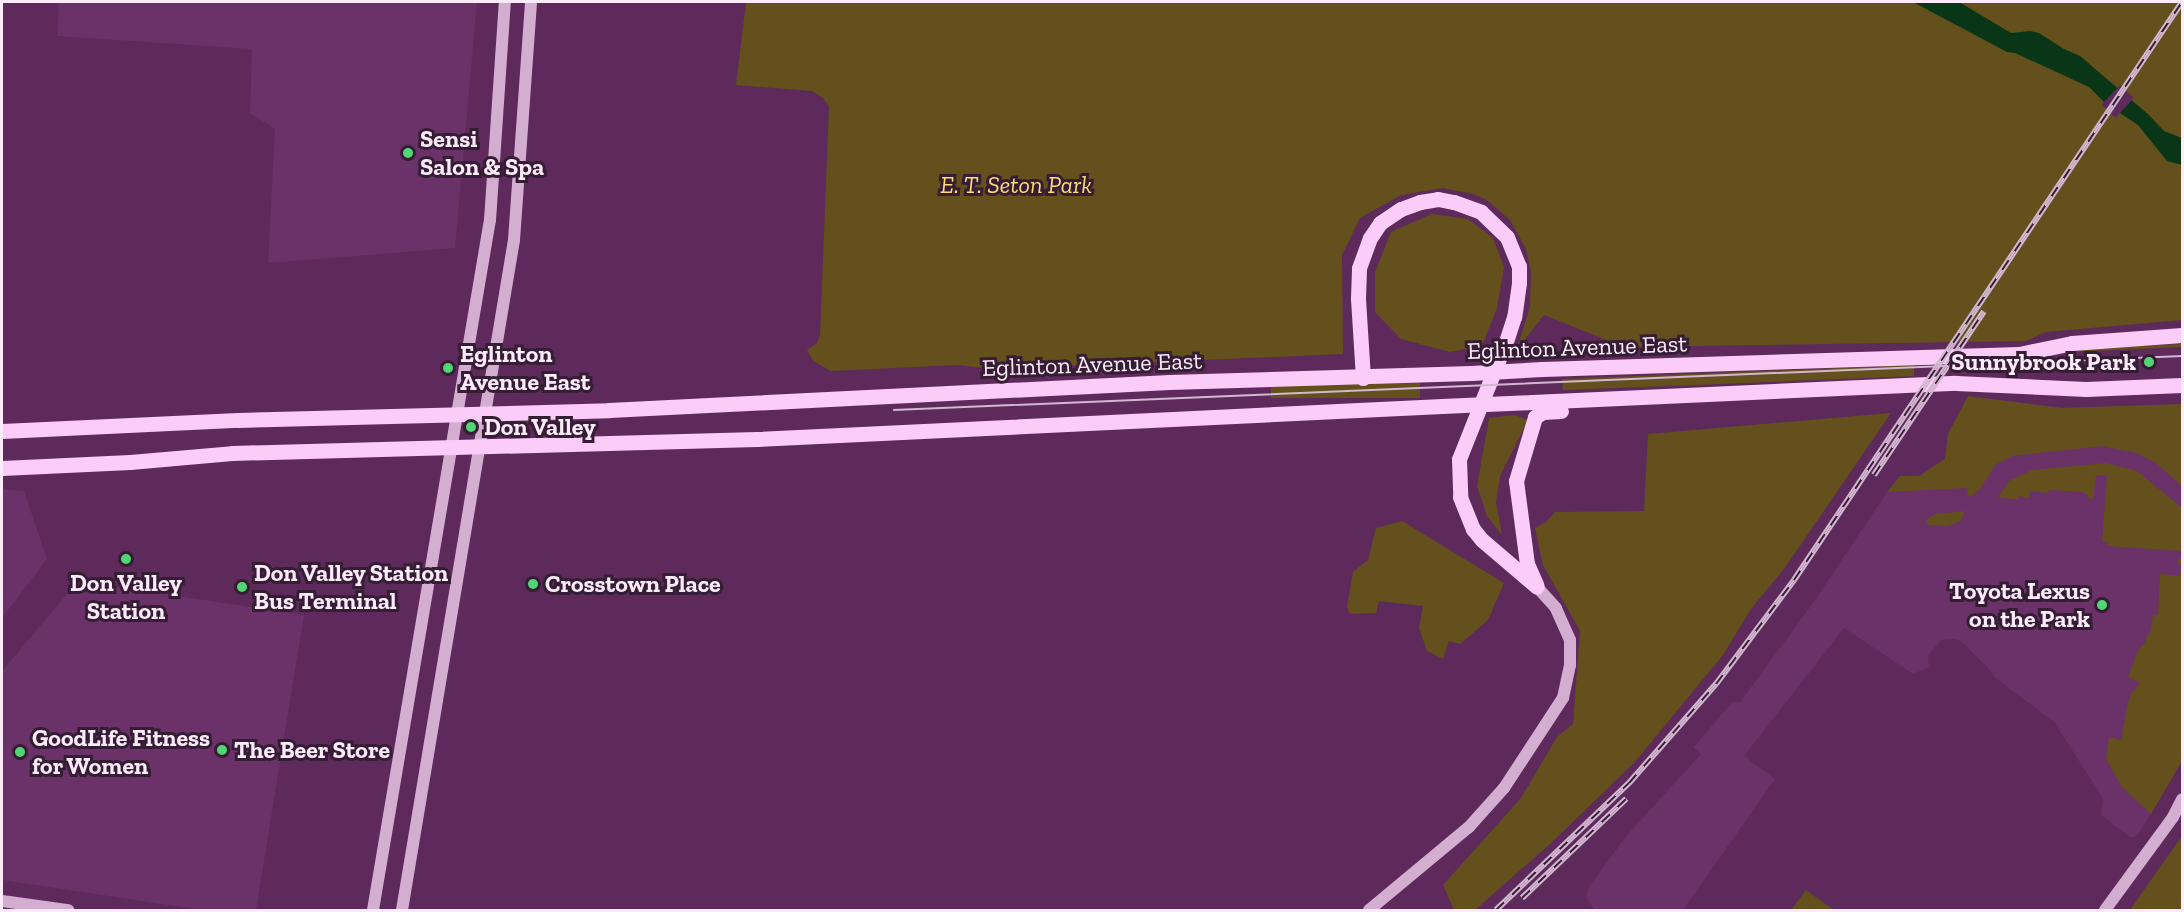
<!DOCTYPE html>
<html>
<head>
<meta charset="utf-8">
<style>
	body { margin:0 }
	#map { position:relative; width:2184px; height:912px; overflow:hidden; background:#5d2a5b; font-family:"Zilla Slab",serif }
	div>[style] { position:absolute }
	.built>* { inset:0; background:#6a3268 }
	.green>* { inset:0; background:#63501c; transform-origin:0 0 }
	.water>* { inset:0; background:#093616 }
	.pier>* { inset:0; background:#5d2a5b; transform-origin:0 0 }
	.secondary>* { height:12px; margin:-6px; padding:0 6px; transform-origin:6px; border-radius:6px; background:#d4aed0 }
	.primary>* { height:15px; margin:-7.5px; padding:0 7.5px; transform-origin:7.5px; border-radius:7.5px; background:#fcccf8 }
	.tram>* { height:1.5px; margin:-0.75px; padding:0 0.75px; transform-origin:0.75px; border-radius:0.75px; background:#d2b7d0 }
	.rail>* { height:6px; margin-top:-3px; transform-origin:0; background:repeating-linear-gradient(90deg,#351e34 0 11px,#d2b7d0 0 22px); box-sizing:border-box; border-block:2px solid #d2b7d0 }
	.primary-bridge>* { height:15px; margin:-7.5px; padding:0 7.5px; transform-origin:7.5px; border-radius:7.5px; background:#fcccf8 }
	.dots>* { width:16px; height:16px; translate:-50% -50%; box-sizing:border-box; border:3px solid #351e34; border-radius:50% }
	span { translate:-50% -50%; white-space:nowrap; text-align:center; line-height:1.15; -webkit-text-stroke:6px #351e34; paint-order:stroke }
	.poi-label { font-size:24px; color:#fdeafb; font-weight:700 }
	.left { translate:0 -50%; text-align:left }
	.right { translate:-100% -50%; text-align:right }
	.park-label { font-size:24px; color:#fdd978; font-style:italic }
	.street-label { font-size:24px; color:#fdeafb }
	.frame { position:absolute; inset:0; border:3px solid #fdeafb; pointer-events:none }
</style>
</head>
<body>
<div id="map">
	<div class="built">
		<div style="clip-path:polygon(59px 2px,477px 2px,455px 248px,268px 263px,275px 129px,250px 113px,252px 49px,57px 36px)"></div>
		<div style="clip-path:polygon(1968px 396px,2062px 408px,2182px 404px,2182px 761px,2138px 835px,2131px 838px,2101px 815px,2103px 798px,2054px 722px,1994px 677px,1989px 669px,1961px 641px,1954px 639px,1941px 640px,1928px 655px,1929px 667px,1913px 674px,1844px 628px,1744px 756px,1775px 779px,1683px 910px,1595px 910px,1586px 898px,1588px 888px,1627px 835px,1701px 754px,1694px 747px,1732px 702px,1740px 702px,1813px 603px,1887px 492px,1900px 476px,1919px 476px,1945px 459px,1948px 434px)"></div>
		<div style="clip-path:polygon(2px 489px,24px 491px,47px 559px,2px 618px)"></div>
		<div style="clip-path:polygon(78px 581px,304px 615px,256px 910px,202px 910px,2px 880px,2px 671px)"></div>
	</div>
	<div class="green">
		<div style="clip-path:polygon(746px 2px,2182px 2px,2182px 320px,2046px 332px,2026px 341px,1624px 347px,1544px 315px,1526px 338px,1520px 354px,1515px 355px,1530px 307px,1531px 271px,1526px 249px,1510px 220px,1487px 200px,1473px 194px,1443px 188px,1401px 195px,1360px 218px,1342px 255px,1343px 354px,994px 369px,957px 365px,831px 371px,813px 361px,807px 350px,817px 343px,820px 335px,829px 106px,823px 98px,812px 91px,736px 85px)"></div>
		<div style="clip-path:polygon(1432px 214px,1468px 219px,1493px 238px,1504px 267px,1497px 308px,1482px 346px,1450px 352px,1401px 339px,1375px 312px,1375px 272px,1391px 232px)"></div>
		<div style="clip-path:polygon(2182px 344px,2182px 347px,2072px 352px,2103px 347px)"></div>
		<div style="clip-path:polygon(1914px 365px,1914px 376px,1720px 384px,1563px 390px,1562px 379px)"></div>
		<div style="left:1420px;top:383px;width:15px;height:149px;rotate:90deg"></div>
		<div style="clip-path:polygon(1968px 396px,2062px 408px,2182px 404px,2182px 486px,2156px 463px,2137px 453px,2102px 446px,2012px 456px,1995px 465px,1981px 488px,1973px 495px,1968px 496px,1967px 488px,1887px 492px,1900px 476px,1919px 476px,1945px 459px,1948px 434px)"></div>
		<div style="clip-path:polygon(1891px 413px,1784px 569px,1751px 609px,1723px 655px,1634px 763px,1550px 844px,1475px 910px,1454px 910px,1443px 885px,1521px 798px,1557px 737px,1573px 724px,1580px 631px,1543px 565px,1535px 528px,1546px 522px,1555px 512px,1644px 511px,1648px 434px)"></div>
		<div style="clip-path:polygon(1515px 415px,1528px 420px,1500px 476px,1496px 502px,1502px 535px,1487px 516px,1477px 486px,1489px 418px)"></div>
		<div style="clip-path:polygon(2106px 463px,2137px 471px,2182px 508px,2182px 551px,2107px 546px,2107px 542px,2102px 542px,2107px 476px,2096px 475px,2093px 499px,2088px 498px,2088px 495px,2083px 492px,2067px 491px,2049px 490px,2048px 493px,2030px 491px,2029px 498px,2018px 496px,2018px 500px,1998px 497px,2009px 481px,2032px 470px)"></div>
		<div style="clip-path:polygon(1964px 511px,1961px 521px,1948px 526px,1929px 525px,1926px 520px,1935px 514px)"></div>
		<div style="clip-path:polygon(1402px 521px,1504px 583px,1488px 620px,1460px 644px,1449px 641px,1443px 659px,1427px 651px,1419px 628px,1423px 606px,1379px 601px,1376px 613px,1350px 614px,1347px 607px,1353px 572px,1368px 560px,1376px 528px)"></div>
		<div style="clip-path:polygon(2178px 559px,2182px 559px,2182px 761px,2151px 814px,2122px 787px,2106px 759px,2109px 737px,2121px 740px,2128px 703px,2131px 693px,2140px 683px,2128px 677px,2138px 650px,2145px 643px,2147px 635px,2150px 635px,2153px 615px,2158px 615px,2160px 574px,2180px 576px,2181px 564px,2178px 563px)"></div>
		<div style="clip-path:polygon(2182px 836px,2182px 910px,2130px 910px,2153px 877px)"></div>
		<div style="clip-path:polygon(1806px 890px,1834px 910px,1791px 910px)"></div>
	</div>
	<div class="water">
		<div style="clip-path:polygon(1913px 2px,1959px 2px,2011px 33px,2030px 31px,2039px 33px,2064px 49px,2080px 56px,2149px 115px,2164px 131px,2182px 138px,2182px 165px,2167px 161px,2138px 125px,2106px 104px,2089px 87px,2015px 53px,2007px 52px)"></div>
	</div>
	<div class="pier">
		<div style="left:2120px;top:85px;width:19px;height:27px;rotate:43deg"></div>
	</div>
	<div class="secondary">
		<div style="left:2px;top:901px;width:67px;rotate:7.8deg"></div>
		<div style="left:373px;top:910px;width:700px;rotate:-80.38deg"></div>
		<div style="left:490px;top:220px;width:219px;rotate:-86.1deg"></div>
		<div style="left:402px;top:910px;width:679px;rotate:-80.51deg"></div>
		<div style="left:514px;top:240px;width:239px;rotate:-85.9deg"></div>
		<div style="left:1369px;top:910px;width:130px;rotate:-39.7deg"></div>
		<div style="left:1469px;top:827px;width:52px;rotate:-48.1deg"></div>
		<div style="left:1504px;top:788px;width:108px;rotate:-56.8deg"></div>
		<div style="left:1563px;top:698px;width:34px;rotate:-78deg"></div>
		<div style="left:1570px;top:665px;width:25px;rotate:-90deg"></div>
		<div style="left:1570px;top:640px;width:35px;rotate:-114deg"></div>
		<div style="left:1556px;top:608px;width:28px;rotate:-132deg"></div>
		<div style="left:2105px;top:910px;width:115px;rotate:-53.8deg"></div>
		<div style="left:2173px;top:817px;width:20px;rotate:-63deg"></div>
	</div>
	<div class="primary">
		<div style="left:1542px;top:369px;width:477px;rotate:-1.8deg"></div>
		<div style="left:2019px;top:354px;width:54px;rotate:-11.7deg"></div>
		<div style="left:2072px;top:343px;width:110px;rotate:-4.2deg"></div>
		<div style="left:1363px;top:378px;width:80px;rotate:-93.6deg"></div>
		<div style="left:1358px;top:298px;width:30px;rotate:-88deg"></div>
		<div style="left:1359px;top:268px;width:32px;rotate:-70deg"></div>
		<div style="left:1370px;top:238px;width:18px;rotate:-56deg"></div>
		<div style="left:1380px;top:223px;width:25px;rotate:-34deg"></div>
		<div style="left:1401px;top:209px;width:20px;rotate:-20deg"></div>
		<div style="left:1420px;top:202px;width:18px;rotate:-9deg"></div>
		<div style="left:1438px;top:199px;width:16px;rotate:11deg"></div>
		<div style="left:1454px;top:202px;width:29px;rotate:20deg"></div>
		<div style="left:1481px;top:212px;width:36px;rotate:44deg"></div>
		<div style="left:1507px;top:237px;width:31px;rotate:68deg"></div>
		<div style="left:1519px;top:266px;width:17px;rotate:90deg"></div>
		<div style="left:1519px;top:283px;width:34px;rotate:98deg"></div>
		<div style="left:1514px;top:317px;width:25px;rotate:108deg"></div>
		<div style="left:1506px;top:341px;width:127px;rotate:111.7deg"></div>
		<div style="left:1459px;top:459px;width:38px;rotate:88deg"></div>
		<div style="left:1460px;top:497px;width:35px;rotate:68deg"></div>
		<div style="left:1473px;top:529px;width:14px;rotate:51deg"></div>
		<div style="left:1482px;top:540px;width:72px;rotate:40.5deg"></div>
		<div style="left:1532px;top:402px;width:424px;rotate:-2.6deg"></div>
		<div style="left:1956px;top:383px;width:130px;rotate:2.6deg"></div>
		<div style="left:2086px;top:389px;width:96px;rotate:-2.4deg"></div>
		<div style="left:2px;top:431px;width:236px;rotate:-2.7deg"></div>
		<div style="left:238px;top:420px;width:371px;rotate:-1.5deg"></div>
		<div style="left:609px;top:410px;width:561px;rotate:-2.86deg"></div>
		<div style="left:1169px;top:382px;width:302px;rotate:-1.7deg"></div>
		<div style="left:2px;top:468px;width:128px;rotate:-2.7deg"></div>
		<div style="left:130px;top:462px;width:102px;rotate:-5deg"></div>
		<div style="left:232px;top:453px;width:525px;rotate:-1.53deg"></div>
		<div style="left:757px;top:439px;width:686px;rotate:-2.76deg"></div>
		<div style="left:1536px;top:584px;width:22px;rotate:-114deg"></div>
		<div style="left:1527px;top:564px;width:84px;rotate:-97.5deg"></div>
		<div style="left:1516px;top:481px;width:67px;rotate:-73.5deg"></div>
		<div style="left:1535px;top:417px;width:9px;rotate:-32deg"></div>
		<div style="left:1543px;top:412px;width:18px;rotate:-3deg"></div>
	</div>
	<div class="tram">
		<div style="left:894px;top:410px;width:1289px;rotate:-2.4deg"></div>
	</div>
	<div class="rail">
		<div style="left:1874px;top:475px;width:197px;rotate:-56.1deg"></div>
		<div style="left:1522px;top:898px;width:144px;rotate:-43.6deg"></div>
		<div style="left:1496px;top:910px;width:184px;rotate:-43.7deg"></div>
		<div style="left:1629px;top:783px;width:132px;rotate:-48.7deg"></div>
		<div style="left:1716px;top:684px;width:130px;rotate:-53.1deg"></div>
		<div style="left:1794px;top:580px;width:696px;rotate:-56.13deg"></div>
	</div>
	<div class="primary-bridge">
		<div style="left:1471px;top:373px;width:71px;rotate:-3.2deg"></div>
		<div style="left:1442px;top:406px;width:90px;rotate:-2.5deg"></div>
	</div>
	<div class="dots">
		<div style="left:408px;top:153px;background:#50d674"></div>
		<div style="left:2149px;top:362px;background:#50d674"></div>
		<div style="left:448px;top:368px;background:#50d674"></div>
		<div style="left:471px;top:427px;background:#50d674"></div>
		<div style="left:126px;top:559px;background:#50d674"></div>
		<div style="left:533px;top:584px;background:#50d674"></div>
		<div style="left:242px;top:587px;background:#50d674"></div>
		<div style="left:2102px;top:605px;background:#50d674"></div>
		<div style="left:222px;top:750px;background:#50d674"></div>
		<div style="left:20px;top:752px;background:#50d674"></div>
	</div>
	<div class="poi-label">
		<span class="left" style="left:420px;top:153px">Sensi<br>Salon &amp; Spa</span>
		<span class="left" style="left:460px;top:368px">Eglinton<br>Avenue East</span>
		<span class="right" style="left:2136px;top:362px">Sunnybrook Park</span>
		<span class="left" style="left:484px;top:427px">Don Valley</span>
		<span class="left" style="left:254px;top:587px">Don Valley Station<br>Bus Terminal</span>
		<span style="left:126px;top:597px">Don Valley<br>Station</span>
		<span class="left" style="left:545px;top:584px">Crosstown Place</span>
		<span class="right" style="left:2090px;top:605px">Toyota Lexus<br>on the Park</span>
		<span class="left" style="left:32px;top:752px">GoodLife Fitness<br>for Women</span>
		<span class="left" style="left:234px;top:750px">The Beer Store</span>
	</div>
	<div class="park-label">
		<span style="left:1016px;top:185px">E. T. Seton Park</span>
	</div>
	<div class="street-label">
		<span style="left:1577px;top:347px;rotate:-2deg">Eglinton Avenue East</span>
		<span style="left:1092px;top:364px;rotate:-2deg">Eglinton Avenue East</span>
	</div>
	<div class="frame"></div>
</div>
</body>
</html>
